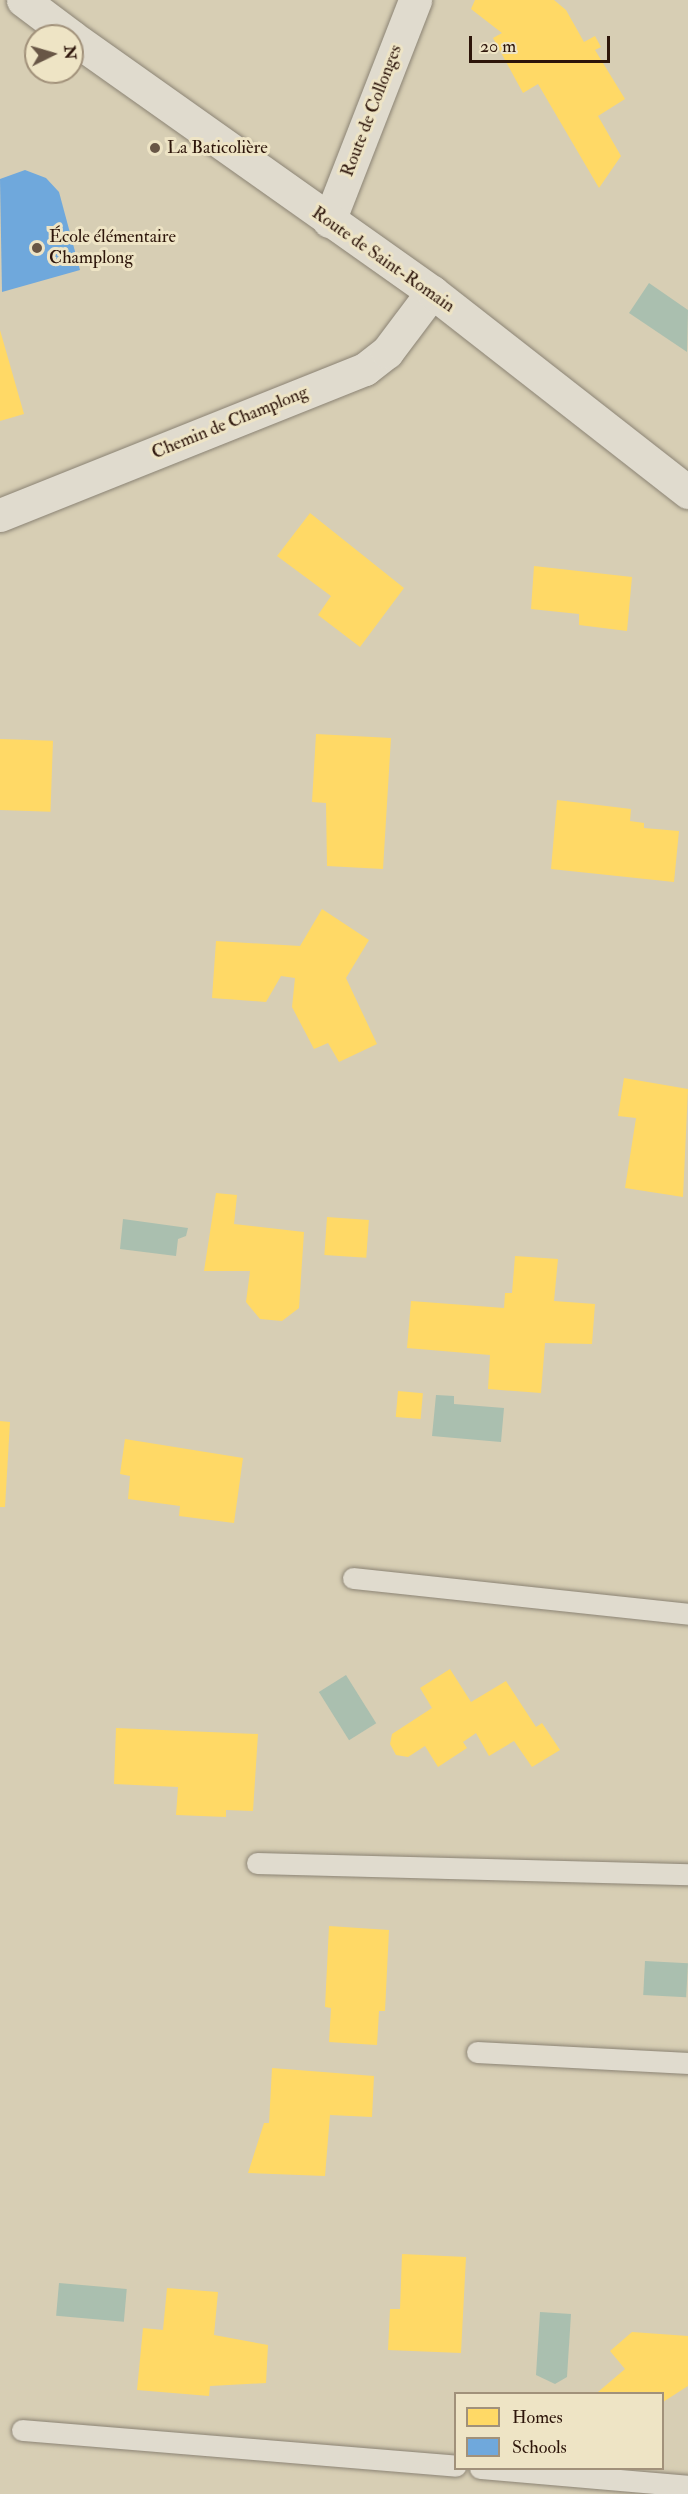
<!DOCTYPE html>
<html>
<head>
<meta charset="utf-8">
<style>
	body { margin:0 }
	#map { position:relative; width:688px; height:2494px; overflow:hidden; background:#d7ceb4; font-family:"IM FELL Double Pica",serif }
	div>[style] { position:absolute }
	.water>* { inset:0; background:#aabfaf; transform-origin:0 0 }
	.homes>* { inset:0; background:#ffd966; transform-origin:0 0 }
	.schools>* { inset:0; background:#6fa8dc }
	.roads { filter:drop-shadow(0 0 2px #8b8374) drop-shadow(0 0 2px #8b8374) }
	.lane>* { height:21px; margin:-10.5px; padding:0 10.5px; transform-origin:10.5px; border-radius:10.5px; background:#e0dbce }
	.street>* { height:33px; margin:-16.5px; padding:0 16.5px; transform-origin:16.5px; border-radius:16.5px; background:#e0dbce }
	.secondary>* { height:33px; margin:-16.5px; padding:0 16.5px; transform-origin:16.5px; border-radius:16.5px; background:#e0dbce }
	.dots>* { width:16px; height:16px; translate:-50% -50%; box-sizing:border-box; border:3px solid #eee4c5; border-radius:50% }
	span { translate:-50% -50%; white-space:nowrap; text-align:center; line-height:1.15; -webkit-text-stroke:6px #eee4c5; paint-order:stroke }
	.street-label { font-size:18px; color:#2d150a }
	.poi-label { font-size:18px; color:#2d150a }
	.left { translate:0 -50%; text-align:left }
	.legend { position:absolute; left:454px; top:2392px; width:210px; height:78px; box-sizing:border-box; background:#eee4c5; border:2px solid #a1917a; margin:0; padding:8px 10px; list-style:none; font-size:18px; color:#2d150a }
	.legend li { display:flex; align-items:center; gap:12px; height:30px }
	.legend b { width:30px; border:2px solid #a1917a }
	.north { position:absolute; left:24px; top:24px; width:60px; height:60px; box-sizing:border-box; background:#eee4c5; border:2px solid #a1917a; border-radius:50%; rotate:85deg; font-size:16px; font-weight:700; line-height:24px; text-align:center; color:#2d150a }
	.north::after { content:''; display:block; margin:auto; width:21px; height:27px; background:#685646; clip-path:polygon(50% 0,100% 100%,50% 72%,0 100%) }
	.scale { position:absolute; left:469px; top:36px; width:141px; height:27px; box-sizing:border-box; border:3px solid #2d150a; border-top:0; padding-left:8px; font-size:18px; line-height:21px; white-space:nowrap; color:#2d150a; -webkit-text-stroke:4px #eee4c5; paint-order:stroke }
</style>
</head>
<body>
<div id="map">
	<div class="water">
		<div style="clip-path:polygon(649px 283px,688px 310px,687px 352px,629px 313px)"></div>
		<div style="clip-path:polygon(123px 1219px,188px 1228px,186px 1236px,178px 1239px,176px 1256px,120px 1249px)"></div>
		<div style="clip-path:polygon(436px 1395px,454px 1396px,454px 1404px,504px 1408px,501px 1442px,432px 1436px)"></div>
		<div style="left:346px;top:1675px;width:57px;height:32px;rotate:58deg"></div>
		<div style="left:645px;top:1961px;width:43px;height:34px;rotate:3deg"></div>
		<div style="left:59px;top:2283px;width:68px;height:33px;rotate:5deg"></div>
		<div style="clip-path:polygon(540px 2312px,571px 2314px,567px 2377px,555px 2384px,536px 2375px)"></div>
	</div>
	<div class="homes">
		<div style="clip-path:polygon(475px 0,554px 0,566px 10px,584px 42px,595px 36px,601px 47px,595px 50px,625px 99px,598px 116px,621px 156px,599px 188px,538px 84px,523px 93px,493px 38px,502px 33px,471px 9px)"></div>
		<div style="clip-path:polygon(0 330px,24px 414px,0 421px)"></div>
		<div style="clip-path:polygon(310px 513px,404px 588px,360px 647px,318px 615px,331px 596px,277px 556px)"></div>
		<div style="clip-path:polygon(534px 566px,632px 577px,627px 631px,579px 625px,579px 614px,531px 609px)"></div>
		<div style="clip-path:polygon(316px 734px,391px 738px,383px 869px,327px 866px,326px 803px,312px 802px)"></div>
		<div style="left:0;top:739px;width:53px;height:71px;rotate:2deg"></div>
		<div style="clip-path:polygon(557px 800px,631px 809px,630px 821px,644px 823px,644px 828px,679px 831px,674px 882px,551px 869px)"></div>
		<div style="clip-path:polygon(322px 909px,369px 940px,346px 978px,377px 1044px,339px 1062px,328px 1043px,314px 1049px,292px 1007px,295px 978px,281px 976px,266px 1002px,212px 998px,216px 941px,300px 946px)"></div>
		<div style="clip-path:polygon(624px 1078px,688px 1089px,683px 1197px,625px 1188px,636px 1118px,618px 1116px)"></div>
		<div style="clip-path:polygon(216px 1193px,237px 1195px,234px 1224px,304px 1232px,299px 1308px,282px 1321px,260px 1319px,246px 1302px,250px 1271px,204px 1271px)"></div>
		<div style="left:327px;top:1217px;width:42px;height:38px;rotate:4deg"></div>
		<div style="clip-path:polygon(515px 1256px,558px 1259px,554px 1301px,595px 1304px,592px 1344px,545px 1343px,541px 1393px,488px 1389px,490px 1355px,407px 1348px,411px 1301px,504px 1308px,505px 1293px,512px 1293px)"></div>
		<div style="left:398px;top:1391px;width:25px;height:26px;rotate:5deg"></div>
		<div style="clip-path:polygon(0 1421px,10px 1422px,5px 1507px,0 1507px)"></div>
		<div style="clip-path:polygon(125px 1439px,243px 1458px,234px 1523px,179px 1516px,180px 1506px,128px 1499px,130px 1476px,120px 1474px)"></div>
		<div style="clip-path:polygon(450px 1669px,471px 1702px,506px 1681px,536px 1727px,542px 1723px,560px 1750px,532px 1767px,514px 1741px,489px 1756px,476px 1733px,463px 1742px,467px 1748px,438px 1767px,425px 1746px,408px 1757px,396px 1755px,390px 1744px,392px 1734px,432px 1708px,420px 1688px)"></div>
		<div style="clip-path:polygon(116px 1728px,258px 1734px,253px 1811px,226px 1810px,226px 1817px,176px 1815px,178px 1787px,114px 1784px)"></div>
		<div style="clip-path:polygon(329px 1926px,389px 1930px,385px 2011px,379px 2011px,377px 2045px,329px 2042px,331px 2008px,325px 2007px)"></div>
		<div style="clip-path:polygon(272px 2068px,374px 2076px,372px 2117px,330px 2115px,325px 2176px,248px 2173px,264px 2123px,269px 2123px)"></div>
		<div style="clip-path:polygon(402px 2254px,466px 2257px,461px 2353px,388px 2350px,390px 2309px,400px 2309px)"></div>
		<div style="clip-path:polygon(167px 2288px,218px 2292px,214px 2335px,268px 2345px,266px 2383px,210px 2386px,209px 2396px,137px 2390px,143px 2328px,163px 2330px)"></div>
		<div style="clip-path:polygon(632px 2332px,688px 2336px,688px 2386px,663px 2402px,662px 2394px,574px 2394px,598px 2392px,625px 2369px,610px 2351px)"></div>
	</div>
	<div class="schools">
		<div style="clip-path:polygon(25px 170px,46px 178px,59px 192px,80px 270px,2px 292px,0 179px)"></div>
	</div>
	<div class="roads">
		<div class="lane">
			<div style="left:353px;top:1578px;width:337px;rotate:6.1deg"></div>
			<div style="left:257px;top:1863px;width:431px;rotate:1.5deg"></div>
			<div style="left:477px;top:2052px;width:211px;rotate:3deg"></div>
			<div style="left:22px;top:2430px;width:435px;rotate:4.7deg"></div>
			<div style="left:480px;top:2468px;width:209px;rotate:4.9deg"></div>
		</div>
		<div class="street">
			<div style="left:329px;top:221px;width:237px;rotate:-68.7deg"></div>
			<div style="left:0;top:515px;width:393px;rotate:-21.8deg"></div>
			<div style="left:365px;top:369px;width:28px;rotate:-38deg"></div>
			<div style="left:387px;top:352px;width:75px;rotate:-53.1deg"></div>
		</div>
		<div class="secondary">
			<div style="left:23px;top:0;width:60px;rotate:36.9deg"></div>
			<div style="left:72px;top:37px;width:441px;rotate:35.3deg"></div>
			<div style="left:432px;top:292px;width:325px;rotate:38deg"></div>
		</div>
	</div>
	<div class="dots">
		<div style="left:155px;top:148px;background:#685646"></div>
		<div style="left:37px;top:248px;background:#685646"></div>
	</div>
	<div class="street-label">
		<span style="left:372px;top:111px;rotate:-69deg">Route de Collonges</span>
		<span style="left:383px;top:260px;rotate:35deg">Route de Saint-Romain</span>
		<span style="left:230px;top:423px;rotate:-22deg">Chemin de Champlong</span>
	</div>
	<div class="poi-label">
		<span class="left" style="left:167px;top:148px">La Baticolière</span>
		<span class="left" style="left:49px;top:248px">École élémentaire<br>Champlong</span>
	</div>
	<ul class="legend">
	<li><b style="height:16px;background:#ffd966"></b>Homes</li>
	<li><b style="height:16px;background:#6fa8dc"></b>Schools</li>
	</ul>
	<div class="north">N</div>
	<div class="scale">20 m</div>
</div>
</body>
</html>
